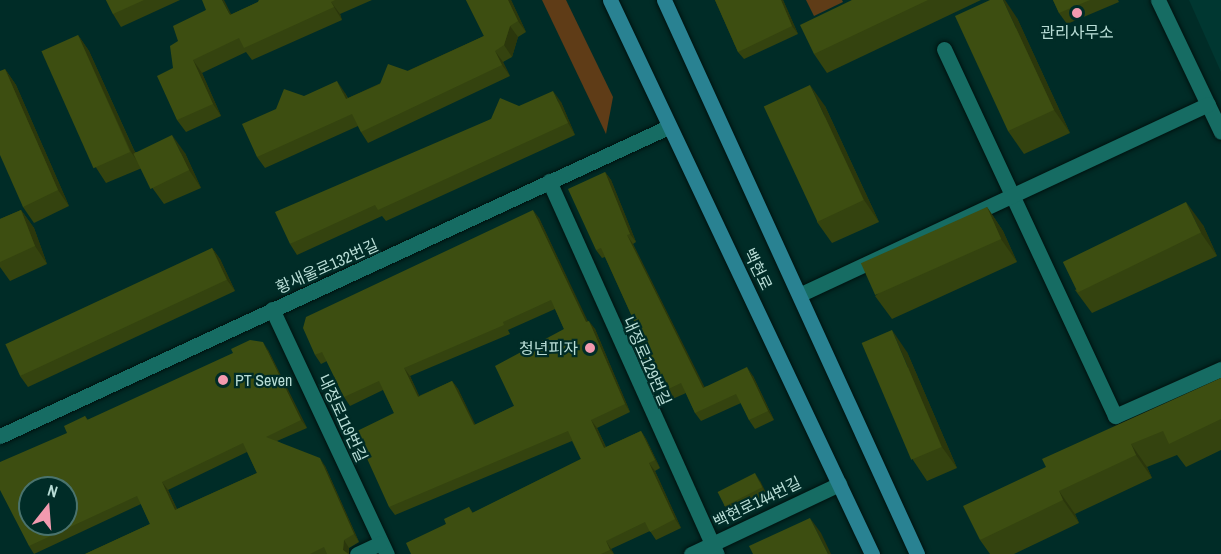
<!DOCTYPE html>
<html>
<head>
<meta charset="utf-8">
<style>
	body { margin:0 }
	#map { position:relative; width:1221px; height:554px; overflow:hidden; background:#002c27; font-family:"Archivo Narrow","Noto Sans KR",sans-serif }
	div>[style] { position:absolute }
	.built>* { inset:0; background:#003731 }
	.green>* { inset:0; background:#5f3c17 }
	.roads { filter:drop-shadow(0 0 2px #00120f) drop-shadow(0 0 2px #00120f) }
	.minor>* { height:15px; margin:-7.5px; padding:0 7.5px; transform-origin:7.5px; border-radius:7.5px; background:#166c63 }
	.tertiary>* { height:15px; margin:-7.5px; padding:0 7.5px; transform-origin:7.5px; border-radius:7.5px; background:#166c63 }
	.secondary>* { height:15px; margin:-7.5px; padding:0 7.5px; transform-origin:7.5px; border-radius:7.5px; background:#298292 }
	.wall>* { inset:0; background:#34430f }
	.shaded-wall>* { inset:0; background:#2b370c }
	.building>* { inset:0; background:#3d4e11; transform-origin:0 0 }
	.dots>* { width:16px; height:16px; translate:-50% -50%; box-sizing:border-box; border:3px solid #002c27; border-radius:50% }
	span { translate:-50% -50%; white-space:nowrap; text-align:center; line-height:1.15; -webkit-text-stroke:4.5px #002c27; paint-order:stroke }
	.poi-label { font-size:16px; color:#b8ddd6 }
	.right { translate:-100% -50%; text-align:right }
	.left { translate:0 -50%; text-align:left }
	.street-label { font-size:16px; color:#b8ddd6 }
	.north { position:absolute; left:18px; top:476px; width:60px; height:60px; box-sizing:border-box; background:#002c27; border:2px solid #4a736d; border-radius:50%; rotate:17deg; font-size:16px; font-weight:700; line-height:24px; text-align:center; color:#b8ddd6 }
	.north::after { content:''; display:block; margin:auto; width:21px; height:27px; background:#f29aaf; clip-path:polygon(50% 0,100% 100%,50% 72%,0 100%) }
</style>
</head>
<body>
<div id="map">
	<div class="built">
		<div style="clip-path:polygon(1189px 0,1221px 0,1221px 72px)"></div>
	</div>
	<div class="green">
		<div style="clip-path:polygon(542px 0,566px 0,613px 97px,606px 134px)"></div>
		<div style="clip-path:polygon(806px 0,842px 0,843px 2px,814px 16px)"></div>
	</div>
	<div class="roads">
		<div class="minor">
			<div style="left:1158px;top:0;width:146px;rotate:64.5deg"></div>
			<div style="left:944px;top:49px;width:405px;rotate:65deg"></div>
			<div style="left:1115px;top:416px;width:116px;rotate:-23.9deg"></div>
			<div style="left:549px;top:181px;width:409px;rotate:65.8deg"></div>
			<div style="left:801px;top:294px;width:449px;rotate:-25deg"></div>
			<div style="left:272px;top:309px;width:271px;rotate:64.9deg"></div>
			<div style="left:357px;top:554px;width:26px;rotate:-25deg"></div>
			<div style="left:691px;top:554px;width:164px;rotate:-25.3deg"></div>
		</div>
		<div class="tertiary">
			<div style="left:0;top:436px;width:736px;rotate:-24.82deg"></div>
		</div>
		<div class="secondary">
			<div style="left:610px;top:0;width:613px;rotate:64.69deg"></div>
			<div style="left:664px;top:0;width:609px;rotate:65.45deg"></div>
		</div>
	</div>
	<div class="wall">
		<div style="clip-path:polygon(106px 0,180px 0,121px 27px,113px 14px)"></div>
		<div style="clip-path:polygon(259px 0,372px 0,340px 14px,342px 20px,252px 60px,246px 52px,202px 73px,221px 116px,186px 132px,177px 120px,173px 68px,178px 41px,206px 10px,232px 14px,258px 2px)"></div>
		<div style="clip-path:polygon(466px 0,511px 0,526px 32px,518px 37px,512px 57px,503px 62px,510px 76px,368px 143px,361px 132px,358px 126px,265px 168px,257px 157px,304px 96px,345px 93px,348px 98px,484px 36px)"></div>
		<div style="clip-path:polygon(715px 0,783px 0,798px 34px,744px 59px,738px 52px)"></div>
		<div style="clip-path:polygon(852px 0,981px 0,827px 73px,814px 54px)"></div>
		<div style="clip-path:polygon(1053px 0,1118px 0,1119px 2px,1067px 24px,1059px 13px)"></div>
		<div style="clip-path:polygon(1017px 18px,1070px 133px,1024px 154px,1008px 131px)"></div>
		<div style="clip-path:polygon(78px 35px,89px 51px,135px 152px,185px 153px,201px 188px,164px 204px,151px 186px,142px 168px,106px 183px,95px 166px)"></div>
		<div style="clip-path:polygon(5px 69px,16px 85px,69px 206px,34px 223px,23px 207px)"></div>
		<div style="clip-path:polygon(561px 102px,575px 135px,386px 221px,382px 216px,297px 255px,290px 244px,491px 119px,519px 106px)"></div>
		<div style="clip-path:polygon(825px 106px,879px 222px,832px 243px,817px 222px)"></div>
		<div style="clip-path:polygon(605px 172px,611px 180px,636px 242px,633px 244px,704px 387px,753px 376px,774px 420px,755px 429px,749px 420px,741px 403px,701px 421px,695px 413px,686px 393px,668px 401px,662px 392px,639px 332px,605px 257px,602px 258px,596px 250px)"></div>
		<div style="clip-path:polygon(987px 207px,1003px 231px,1017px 262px,892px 319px,875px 296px)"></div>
		<div style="clip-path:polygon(21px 210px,34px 228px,47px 264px,10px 281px,0 267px,0 219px)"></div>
		<div style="clip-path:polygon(evenodd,539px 218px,587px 321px,595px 329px,630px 412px,597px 428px,606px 447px,641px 431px,646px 439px,660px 468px,655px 471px,681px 528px,656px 540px,650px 531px,611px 549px,614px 554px,411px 554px,446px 524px,469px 507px,473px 513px,581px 459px,572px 441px,395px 515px,389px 507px,394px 413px,383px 390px,350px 406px,344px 397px,327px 361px,321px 364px,315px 355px,539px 218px,555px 309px,564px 329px,514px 406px,475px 425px,458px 389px,452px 381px,419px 396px,410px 376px,510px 334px,508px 330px,555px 309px)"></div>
		<div style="clip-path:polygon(1203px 225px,1217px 256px,1092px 313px,1075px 290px)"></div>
		<div style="clip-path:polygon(212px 248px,220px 259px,235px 291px,28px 387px,20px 376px)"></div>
		<div style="clip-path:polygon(evenodd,268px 350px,307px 428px,277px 441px,325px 466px,359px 542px,349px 548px,349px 554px,85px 554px,150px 524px,141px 504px,34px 554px,29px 546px,67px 433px,85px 416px,88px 420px,268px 350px,247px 452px,257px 473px,177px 509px,168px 490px,247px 452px)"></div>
		<div style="clip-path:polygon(907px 352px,957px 468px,927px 481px,913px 460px)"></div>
		<div style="clip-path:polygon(1221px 378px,1221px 450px,1186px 467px,1177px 455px,1147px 467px,1152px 478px,1075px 514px,1079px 523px,1014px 554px,990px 554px,980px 540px,1046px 467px)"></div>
		<div style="clip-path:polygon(760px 481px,767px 495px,729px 513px,724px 505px)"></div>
	</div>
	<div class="shaded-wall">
		<div style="clip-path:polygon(222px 0,224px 0,238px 28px,230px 15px)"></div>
		<div style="clip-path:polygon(508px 0,511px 0,526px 32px,518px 21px)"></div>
		<div style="clip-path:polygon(781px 0,783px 0,798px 34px,792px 26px)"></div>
		<div style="clip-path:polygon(1003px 0,1005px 0,1017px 18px,1070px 133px,1054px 110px)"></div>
		<div style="clip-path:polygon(331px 2px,340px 14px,342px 20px,334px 7px)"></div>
		<div style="clip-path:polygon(510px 26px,518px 37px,512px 57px,504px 45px)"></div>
		<div style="clip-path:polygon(78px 35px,89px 51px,142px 168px,131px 152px)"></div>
		<div style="clip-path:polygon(495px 51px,503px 62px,510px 76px,502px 65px)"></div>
		<div style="clip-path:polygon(193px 60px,202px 73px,221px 116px,213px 104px)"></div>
		<div style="clip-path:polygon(5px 69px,16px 85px,69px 206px,58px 190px)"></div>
		<div style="clip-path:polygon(337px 81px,345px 93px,353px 110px,346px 99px)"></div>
		<div style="clip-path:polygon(810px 85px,825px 106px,879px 222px,864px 200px)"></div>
		<div style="clip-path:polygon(553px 91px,561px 102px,575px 135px,568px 123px)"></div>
		<div style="clip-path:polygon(172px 135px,185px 153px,201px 188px,189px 170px)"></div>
		<div style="clip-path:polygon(605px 172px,611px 180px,636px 242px,630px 234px)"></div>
		<div style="clip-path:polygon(1186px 202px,1203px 225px,1217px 256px,1201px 233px)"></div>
		<div style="clip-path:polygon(987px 207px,1003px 231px,1017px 262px,1001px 239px)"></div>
		<div style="clip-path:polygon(21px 210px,34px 228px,47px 264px,35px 246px)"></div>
		<div style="clip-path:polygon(533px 210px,539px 218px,592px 330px,586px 322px)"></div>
		<div style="clip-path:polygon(627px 235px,633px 244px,709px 396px,703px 388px)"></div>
		<div style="clip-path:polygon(212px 248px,220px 259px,235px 291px,227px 280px)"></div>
		<div style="clip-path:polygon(589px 321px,595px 329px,630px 412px,625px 404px)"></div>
		<div style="clip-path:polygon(892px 330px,907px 352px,957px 468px,942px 447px)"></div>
		<div style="clip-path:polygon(263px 342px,268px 350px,307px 428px,301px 420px)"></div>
		<div style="clip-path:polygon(747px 367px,753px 376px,774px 420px,768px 411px)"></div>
		<div style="clip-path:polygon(404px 368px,410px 376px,424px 406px,418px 397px)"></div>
		<div style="clip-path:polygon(452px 381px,458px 389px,480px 434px,474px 425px)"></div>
		<div style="clip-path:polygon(591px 420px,597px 428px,610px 456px,604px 448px)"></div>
		<div style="clip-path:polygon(641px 431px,646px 439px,660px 468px,655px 460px)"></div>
		<div style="clip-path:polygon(1131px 444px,1147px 467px,1152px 478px,1136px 455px)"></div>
		<div style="clip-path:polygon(320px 458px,325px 466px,359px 542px,354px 534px)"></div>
		<div style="clip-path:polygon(649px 463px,655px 471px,681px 528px,675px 519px)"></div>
		<div style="clip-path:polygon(755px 473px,760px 481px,767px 495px,762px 487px)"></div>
		<div style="clip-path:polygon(162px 482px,168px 490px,181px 518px,175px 510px)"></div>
		<div style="clip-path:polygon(1059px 491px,1075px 514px,1079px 523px,1063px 500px)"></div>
		<div style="clip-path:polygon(810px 518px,821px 533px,831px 554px,828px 554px)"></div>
		<div style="clip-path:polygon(344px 540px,349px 548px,349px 554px,343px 550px)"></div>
		<div style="clip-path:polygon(606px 541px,611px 549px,614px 554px,610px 550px)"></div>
	</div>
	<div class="building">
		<div style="clip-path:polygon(106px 0,144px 0,113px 14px)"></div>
		<div style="clip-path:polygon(202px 0,222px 0,230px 15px,258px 2px,259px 0,335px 0,331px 2px,334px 7px,244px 48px,239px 38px,193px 60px,213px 104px,177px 120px,157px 76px,173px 68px,170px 46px,178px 41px,173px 26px,206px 10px)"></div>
		<div style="clip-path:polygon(466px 0,508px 0,518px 21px,510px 26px,504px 45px,495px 51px,502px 65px,361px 132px,352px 114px,257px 157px,242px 124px,276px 109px,284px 89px,304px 96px,337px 81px,346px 99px,380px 84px,388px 64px,408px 71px,484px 36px)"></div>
		<div style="clip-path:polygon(715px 0,781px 0,792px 26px,738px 52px)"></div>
		<div style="clip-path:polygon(852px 0,928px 0,814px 54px,800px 25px)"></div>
		<div style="clip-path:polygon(990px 0,1003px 0,1054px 110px,1008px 131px,955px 16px)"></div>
		<div style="clip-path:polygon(1053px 0,1090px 0,1059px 13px)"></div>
		<div style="left:78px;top:35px;width:128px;height:40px;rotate:66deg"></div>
		<div style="clip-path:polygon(5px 69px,58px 190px,23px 207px,0 155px,0 71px)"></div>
		<div style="left:810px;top:85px;width:127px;height:51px;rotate:65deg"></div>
		<div style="clip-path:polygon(553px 91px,568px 123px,378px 210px,375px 205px,290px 244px,275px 212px,491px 119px,500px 98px,519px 106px)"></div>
		<div style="left:172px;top:135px;width:39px;height:43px;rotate:64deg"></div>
		<div style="clip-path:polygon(605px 172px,630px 234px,627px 235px,703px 388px,747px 367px,768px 411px,749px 420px,736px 394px,695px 413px,681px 383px,662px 392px,632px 335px,639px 332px,601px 248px,596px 250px,568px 189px)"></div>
		<div style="left:1186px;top:202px;width:34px;height:137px;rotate:64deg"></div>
		<div style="left:987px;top:207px;width:35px;height:138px;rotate:66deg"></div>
		<div style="clip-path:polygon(21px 210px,35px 246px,0 262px,0 219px)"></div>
		<div style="clip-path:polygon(evenodd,533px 210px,586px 322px,589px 321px,625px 404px,591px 420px,604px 448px,641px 431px,655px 460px,649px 463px,675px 519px,650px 532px,645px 522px,606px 541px,610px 550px,601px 554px,411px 554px,406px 543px,446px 524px,444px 519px,469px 507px,472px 513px,581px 459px,568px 431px,389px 507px,355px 432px,394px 413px,379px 381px,344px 397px,322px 352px,315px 355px,303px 328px,306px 317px,533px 210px,551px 300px,564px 329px,495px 366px,514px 406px,474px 425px,452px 381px,418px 397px,404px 368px,504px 325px,503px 322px,551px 300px)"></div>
		<div style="left:212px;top:248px;width:35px;height:228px;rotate:65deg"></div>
		<div style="left:892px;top:330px;width:127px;height:33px;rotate:67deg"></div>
		<div style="clip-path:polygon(evenodd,250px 340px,263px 342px,301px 420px,266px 437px,320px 458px,354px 534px,344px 540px,343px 550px,348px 554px,327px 554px,324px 547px,310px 554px,85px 554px,150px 524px,137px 496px,29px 546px,0 490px,0 462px,67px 433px,64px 426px,85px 416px,87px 420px,233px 353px,231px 349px,250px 340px,243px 443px,257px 473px,175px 510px,162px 482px,243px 443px,250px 340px,30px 488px,66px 488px,66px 524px,30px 524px,30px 488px)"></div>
		<div style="clip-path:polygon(1221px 378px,1221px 419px,1169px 444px,1163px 431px,1131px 444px,1136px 455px,1059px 491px,1063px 500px,980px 540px,963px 506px,1046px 467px,1042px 459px)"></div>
		<div style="left:755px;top:473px;width:16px;height:42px;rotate:63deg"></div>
		<div style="clip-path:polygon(810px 518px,828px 554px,753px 554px,749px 546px)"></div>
	</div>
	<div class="dots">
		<div style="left:1077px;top:13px;background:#f29aaf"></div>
		<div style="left:590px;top:348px;background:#f29aaf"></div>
		<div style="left:223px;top:380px;background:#f29aaf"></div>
	</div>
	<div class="poi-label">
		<span style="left:1077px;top:32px">관리사무소</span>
		<span class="right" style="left:578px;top:348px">청년피자</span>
		<span class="left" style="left:235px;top:380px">PT Seven</span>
	</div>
	<div class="street-label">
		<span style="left:327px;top:266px;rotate:-24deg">황새울로132번길</span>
		<span style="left:758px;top:269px;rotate:64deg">백현로</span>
		<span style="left:647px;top:361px;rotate:66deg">내정로129번길</span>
		<span style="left:343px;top:418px;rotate:65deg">내정로119번길</span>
		<span style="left:757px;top:502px;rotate:-26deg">백현로144번길</span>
	</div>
	<div class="north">N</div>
</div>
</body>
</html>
